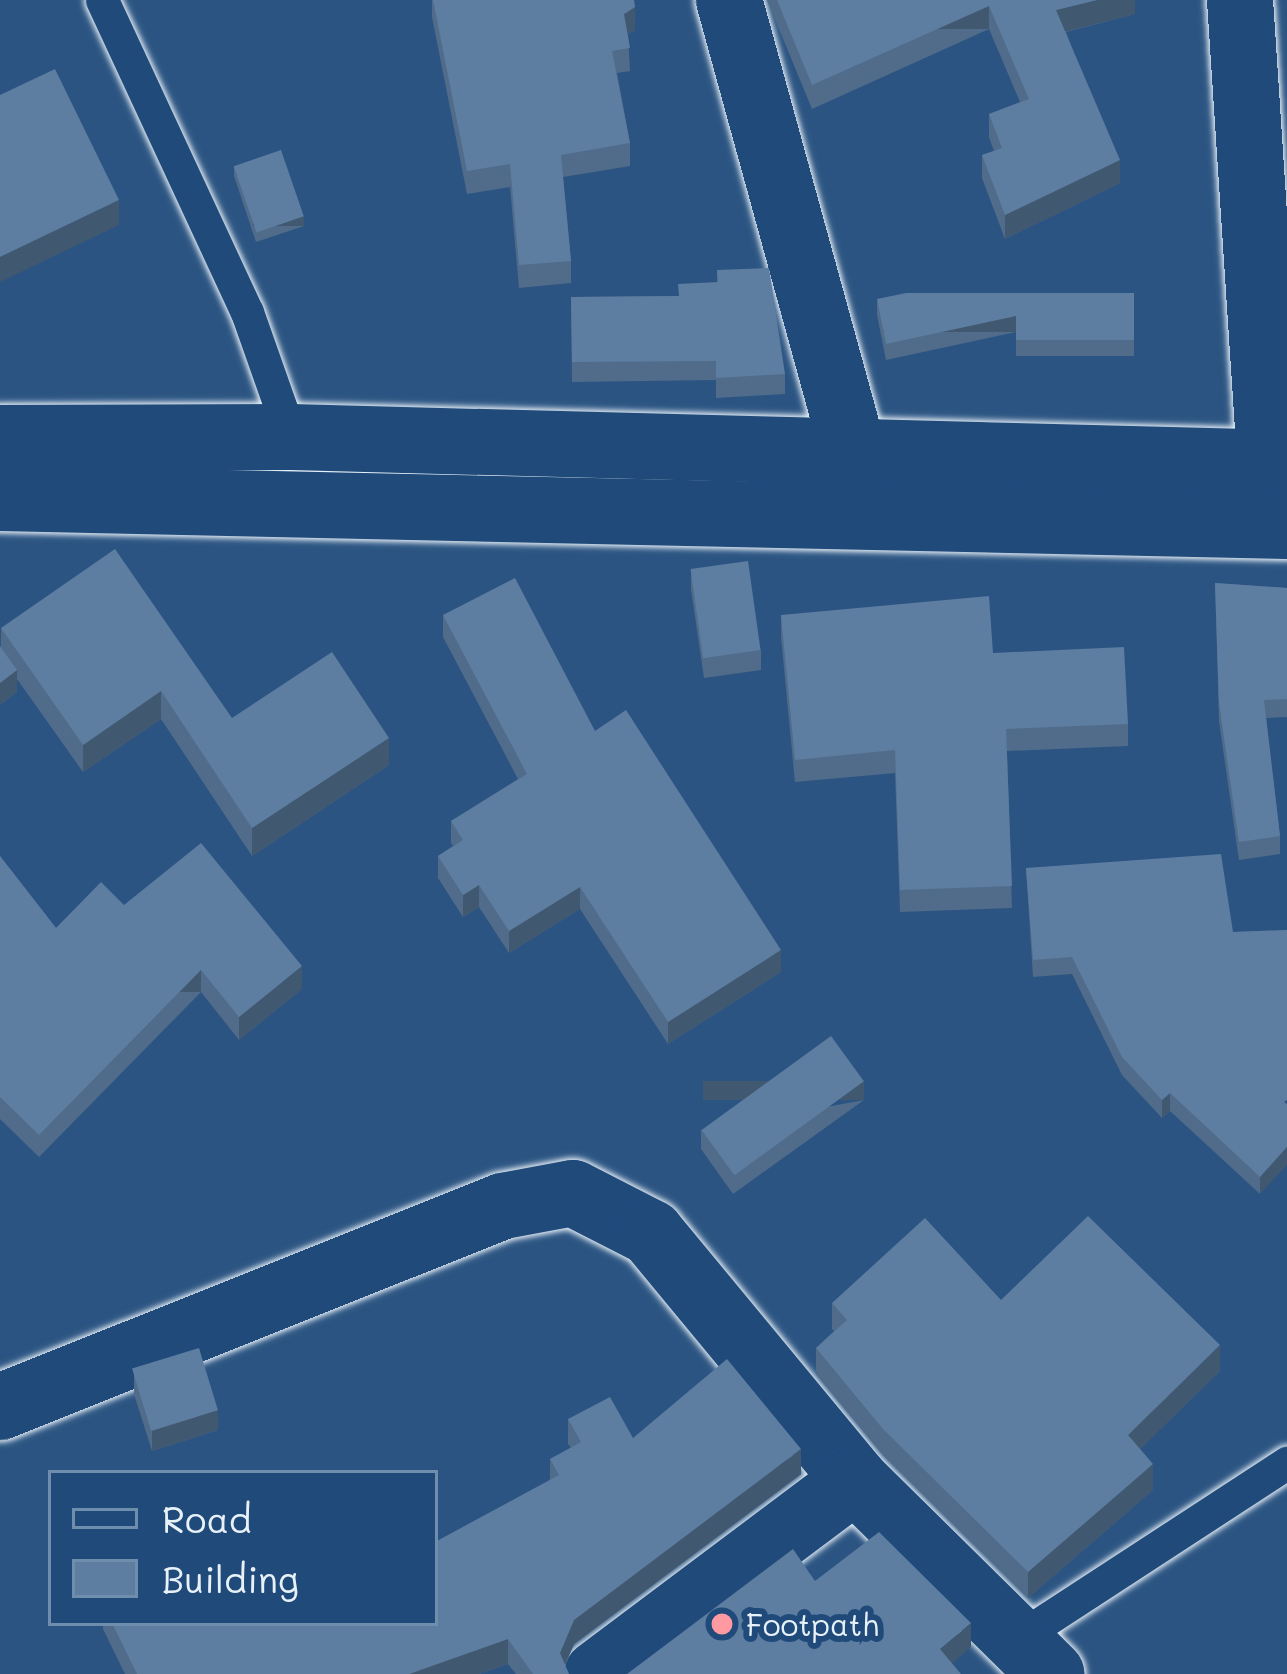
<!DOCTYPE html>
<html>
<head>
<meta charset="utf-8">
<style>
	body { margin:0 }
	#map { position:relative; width:1287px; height:1674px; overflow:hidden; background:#2b5482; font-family:Mali,sans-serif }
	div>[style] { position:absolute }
	.roads { filter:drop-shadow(0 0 3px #e8f1f8) drop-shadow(0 0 3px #e8f1f8) }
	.service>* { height:33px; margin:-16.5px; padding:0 16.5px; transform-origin:16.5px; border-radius:16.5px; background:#1f4a7a }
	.minor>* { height:66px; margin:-33px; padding:0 33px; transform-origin:33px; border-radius:33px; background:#1f4a7a }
	.wall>* { inset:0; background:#506c8a }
	.shaded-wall>* { inset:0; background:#415871; transform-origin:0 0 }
	.building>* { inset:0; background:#5d7da1; transform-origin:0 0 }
	.dots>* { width:33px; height:33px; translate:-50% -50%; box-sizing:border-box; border:6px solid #1f4a7a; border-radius:50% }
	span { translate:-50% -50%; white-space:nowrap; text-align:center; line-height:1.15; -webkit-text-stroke:12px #1f4a7a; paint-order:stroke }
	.poi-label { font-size:30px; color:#e8f1f8 }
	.left { translate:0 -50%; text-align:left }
	.legend { position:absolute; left:48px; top:1470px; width:390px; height:156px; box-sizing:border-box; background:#1f4a7a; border:3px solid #6f8dac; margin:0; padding:15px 21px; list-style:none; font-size:36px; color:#e8f1f8 }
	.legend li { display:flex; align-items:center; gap:24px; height:60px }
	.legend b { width:60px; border:3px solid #6f8dac }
</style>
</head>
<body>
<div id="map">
	<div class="roads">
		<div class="service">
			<div style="left:102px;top:0;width:344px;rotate:65.1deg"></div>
			<div style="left:247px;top:312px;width:133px;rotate:70.6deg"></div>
			<div style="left:1015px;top:1640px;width:325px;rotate:-33.1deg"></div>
		</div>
		<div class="minor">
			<div style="left:729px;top:0;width:470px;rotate:74.6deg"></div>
			<div style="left:1240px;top:0;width:506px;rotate:86.26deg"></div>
			<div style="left:0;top:438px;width:291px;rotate:-0.2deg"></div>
			<div style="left:291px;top:437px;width:996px;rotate:1.5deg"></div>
			<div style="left:0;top:498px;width:1287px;rotate:1.25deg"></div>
			<div style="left:0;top:1407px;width:542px;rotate:-21.78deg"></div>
			<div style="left:503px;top:1206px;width:71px;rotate:-10.5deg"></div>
			<div style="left:573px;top:1193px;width:88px;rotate:27.1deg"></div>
			<div style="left:651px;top:1233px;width:320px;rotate:50.4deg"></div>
			<div style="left:855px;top:1480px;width:276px;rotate:44.6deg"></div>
			<div style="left:597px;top:1674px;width:323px;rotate:-36.9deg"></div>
		</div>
	</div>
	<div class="wall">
		<div style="clip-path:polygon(432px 0,634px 0,635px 30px,628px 34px,630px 71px,617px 73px,630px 143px,630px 166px,563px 177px,571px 261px,571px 283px,519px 288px,510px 187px,467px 194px,432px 17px)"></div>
		<div style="clip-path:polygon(767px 0,1135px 0,1135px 14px,1066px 32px,1120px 183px,1005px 239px,982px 178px,982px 155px,994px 151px,989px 137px,989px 114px,1020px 102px,989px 29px,812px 109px)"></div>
		<div style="clip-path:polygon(234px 166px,304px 226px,256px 242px,234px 176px)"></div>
		<div style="clip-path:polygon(717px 270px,785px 374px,785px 394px,716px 398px,716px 380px,572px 382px,571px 297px,678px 296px,717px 282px)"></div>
		<div style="clip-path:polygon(1134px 293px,1134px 356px,1016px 356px,1016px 332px,886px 360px,877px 315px,877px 299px)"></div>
		<div style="clip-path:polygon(691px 570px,761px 650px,761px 670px,704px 678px,691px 589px)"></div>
		<div style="clip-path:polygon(1215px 583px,1287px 588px,1287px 717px,1266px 718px,1280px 836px,1280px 854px,1239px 860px,1219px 721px)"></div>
		<div style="clip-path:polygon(443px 615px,595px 731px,781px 972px,668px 1044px,580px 909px,509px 953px,479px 907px,463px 917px,438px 878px,438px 856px,453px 846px,451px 843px,451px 821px,518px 779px,443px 637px)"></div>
		<div style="clip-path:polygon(781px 615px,993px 653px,1128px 724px,1128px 746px,1007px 751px,1012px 908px,900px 912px,895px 773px,795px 782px,781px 637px)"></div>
		<div style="clip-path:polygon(1px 628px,232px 718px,389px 765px,252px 856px,161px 719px,83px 772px,17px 679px,17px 692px,0 705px)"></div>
		<div style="clip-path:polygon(0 856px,56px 928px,124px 905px,302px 989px,239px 1040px,201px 992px,39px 1157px,0 1119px)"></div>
		<div style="clip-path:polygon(1026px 868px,1233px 932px,1287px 930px,1260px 1194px,1170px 1111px,1162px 1118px,1122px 1075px,1072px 974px,1033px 977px)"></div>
		<div style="clip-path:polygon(864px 1100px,733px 1194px,701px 1149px,701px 1130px)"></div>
		<div style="clip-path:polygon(1001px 1300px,1220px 1371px,1140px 1449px,1153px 1490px,1028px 1598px,883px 1455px,816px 1374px,816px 1348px,834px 1331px,832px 1329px,832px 1303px)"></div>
		<div style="clip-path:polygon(134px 1374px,218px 1430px,152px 1451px,134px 1394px)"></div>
		<div style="clip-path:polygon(568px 1419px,633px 1438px,801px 1474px,574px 1644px,565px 1666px,569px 1674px,516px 1674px,508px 1664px,479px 1674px,125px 1674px,103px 1629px,103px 1623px,435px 1623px,550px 1479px,550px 1459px,571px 1448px,568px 1444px)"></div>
	</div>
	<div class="shaded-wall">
		<div style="clip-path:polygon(1097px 0,1135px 0,1135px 14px,1056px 34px,1056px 10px)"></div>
		<div style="left:989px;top:6px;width:23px;height:194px;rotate:90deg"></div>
		<div style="clip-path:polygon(635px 7px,635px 30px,624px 36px,624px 14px)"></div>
		<div style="clip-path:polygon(1120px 160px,1120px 183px,1005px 239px,1005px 215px)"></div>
		<div style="clip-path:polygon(119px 200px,119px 225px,0 282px,0 257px)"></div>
		<div style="left:304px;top:216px;width:10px;height:51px;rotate:90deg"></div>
		<div style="left:1016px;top:316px;width:16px;height:133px;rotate:90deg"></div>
		<div style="clip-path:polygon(17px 670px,17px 692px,0 705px,0 683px)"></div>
		<div style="clip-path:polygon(161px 691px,161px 719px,83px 772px,83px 745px)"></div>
		<div style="clip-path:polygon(389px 738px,389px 765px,252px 856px,252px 828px)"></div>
		<div style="clip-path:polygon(479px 885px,479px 907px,463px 917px,463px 895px)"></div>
		<div style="clip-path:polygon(580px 887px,580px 909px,509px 953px,509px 931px)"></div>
		<div style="clip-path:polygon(781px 950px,781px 972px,668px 1044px,668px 1022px)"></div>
		<div style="clip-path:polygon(302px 966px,302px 989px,239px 1040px,239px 1017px)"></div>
		<div style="left:201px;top:970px;width:22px;height:231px;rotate:90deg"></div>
		<div style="left:864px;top:1081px;width:19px;height:161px;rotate:90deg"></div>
		<div style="clip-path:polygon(1170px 1093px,1170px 1111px,1162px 1118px,1162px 1100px)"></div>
		<div style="clip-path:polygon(1287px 1147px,1287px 1165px,1260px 1194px,1260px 1177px)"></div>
		<div style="clip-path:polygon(1220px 1345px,1220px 1371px,1128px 1461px,1128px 1435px)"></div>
		<div style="clip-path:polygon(218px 1410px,218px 1430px,152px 1451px,152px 1431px)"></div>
		<div style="clip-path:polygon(801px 1449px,801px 1474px,574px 1644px,561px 1674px,560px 1653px,574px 1620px)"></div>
		<div style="clip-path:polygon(1153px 1464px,1153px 1490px,1028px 1598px,1028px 1572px)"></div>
		<div style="clip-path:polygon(971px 1623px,971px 1647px,940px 1674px,940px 1649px)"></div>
		<div style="clip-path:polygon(508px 1639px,508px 1664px,479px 1674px,409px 1674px)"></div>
	</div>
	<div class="building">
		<div style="clip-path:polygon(433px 0,634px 0,635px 7px,624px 14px,630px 48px,612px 51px,630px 143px,561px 155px,571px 261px,519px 265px,510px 164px,467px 171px)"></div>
		<div style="clip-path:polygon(777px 0,1097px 0,1056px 10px,1120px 160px,1005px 215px,982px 155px,1002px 148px,989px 114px,1029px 99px,989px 6px,812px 85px)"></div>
		<div style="clip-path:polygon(55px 69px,119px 200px,0 257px,0 95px)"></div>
		<div style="left:281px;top:150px;width:70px;height:50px;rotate:71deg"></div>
		<div style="clip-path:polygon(769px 268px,785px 374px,716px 378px,716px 361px,572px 362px,571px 297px,679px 296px,678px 284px,718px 282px,717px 270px)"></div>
		<div style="clip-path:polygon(906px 293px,1134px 293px,1134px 340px,1016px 340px,1016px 316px,886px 344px,877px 299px)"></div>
		<div style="clip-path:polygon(115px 549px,232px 718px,332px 652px,389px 738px,252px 828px,161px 691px,83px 745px,1px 628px)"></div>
		<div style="left:748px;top:561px;width:90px;height:58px;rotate:82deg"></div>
		<div style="clip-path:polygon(515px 578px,595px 731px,626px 710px,781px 950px,668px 1022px,580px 887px,509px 931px,479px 885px,463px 895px,438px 856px,463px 840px,451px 821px,527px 774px,443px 615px)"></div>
		<div style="clip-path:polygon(1215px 583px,1287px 588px,1287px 699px,1264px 700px,1280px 836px,1239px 842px,1219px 703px)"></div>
		<div style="clip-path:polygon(989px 596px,993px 653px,1124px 647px,1128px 724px,1006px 729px,1012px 886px,900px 890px,895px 750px,795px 760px,781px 615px)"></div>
		<div style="clip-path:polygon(0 646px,17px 670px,0 683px)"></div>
		<div style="clip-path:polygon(201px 843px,302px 966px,239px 1017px,201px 970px,39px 1135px,0 1097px,0 856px,56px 928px,101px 882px,124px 905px)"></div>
		<div style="clip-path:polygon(1221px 854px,1233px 932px,1287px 930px,1287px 1100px,1284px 1102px,1287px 1104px,1287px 1147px,1260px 1177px,1170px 1093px,1162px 1100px,1122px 1057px,1072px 957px,1033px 960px,1026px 868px)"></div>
		<div style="left:831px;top:1036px;width:56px;height:160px;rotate:54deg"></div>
		<div style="clip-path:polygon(1088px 1216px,1220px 1345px,1128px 1435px,1153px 1464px,1028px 1572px,883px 1429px,816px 1348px,847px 1320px,832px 1303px,925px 1218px,1001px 1300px)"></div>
		<div style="left:199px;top:1348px;width:65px;height:70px;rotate:73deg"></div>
		<div style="clip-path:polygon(727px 1359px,801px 1449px,574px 1620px,560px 1653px,569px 1674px,533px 1674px,508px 1639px,409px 1674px,137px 1674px,112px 1623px,435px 1623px,435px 1542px,559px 1475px,550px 1459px,581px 1442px,568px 1419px,610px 1397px,633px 1438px)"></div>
		<div style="clip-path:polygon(879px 1532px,971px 1623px,940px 1649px,961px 1674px,627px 1674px,793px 1549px,815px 1581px)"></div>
	</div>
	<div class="dots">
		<div style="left:722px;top:1624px;background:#ff9aa2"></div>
	</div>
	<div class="poi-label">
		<span class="left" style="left:746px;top:1624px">Footpath</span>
	</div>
	<ul class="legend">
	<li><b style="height:15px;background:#1f4a7a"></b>Road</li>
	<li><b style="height:33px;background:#5d7da1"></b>Building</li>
	</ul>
</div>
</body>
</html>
